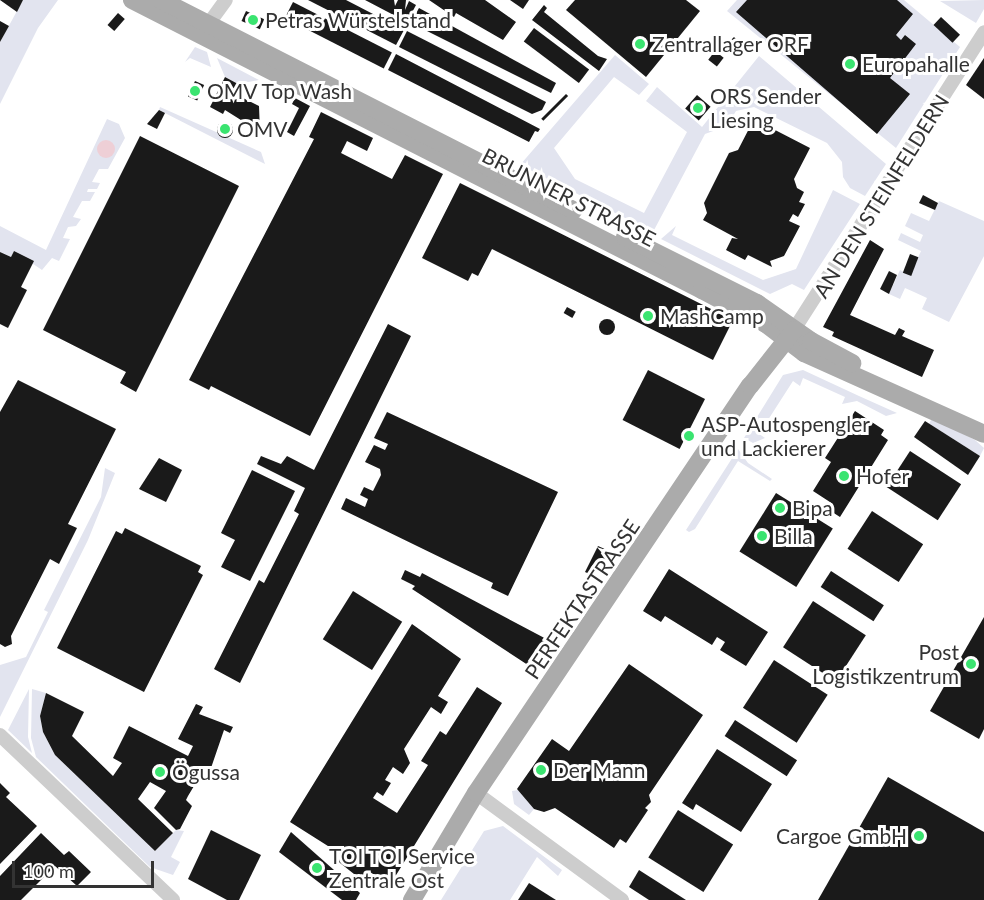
<!DOCTYPE html>
<html>
<head>
<meta charset="utf-8">
<style>
	body { margin:0 }
	#map { position:relative; width:984px; height:900px; overflow:hidden; background:#fff; font-family:Lato,sans-serif }
	div>[style] { position:absolute }
	.green>* { inset:0; background:#e2e4ef }
	.water>* { inset:0; background:#eecfd6 }
	.round { border-radius:50% }
	.building>* { inset:0; background:#1a1a1a; transform-origin:0 0 }
	.minor>* { height:14px; margin:-7px; padding:0 7px; transform-origin:7px; border-radius:7px; background:#cdcdcd }
	.major>* { height:18px; margin:-9px; padding:0 9px; transform-origin:9px; border-radius:9px; background:#ababab }
	.dots>* { width:16px; height:16px; translate:-50% -50%; box-sizing:border-box; border:3px solid #fff; border-radius:50% }
	span { translate:-50% -50%; white-space:nowrap; text-align:center; line-height:1.15; -webkit-text-stroke:6px #fff; paint-order:stroke }
	.poi-label { font-size:21px; color:#333 }
	.left { translate:0 -50%; text-align:left }
	.right { translate:-100% -50%; text-align:right }
	.street-label { font-size:21px; color:#333 }
	.scale { position:absolute; left:12px; top:861px; width:142px; height:27px; box-sizing:border-box; border:3px solid #333; border-top:0; padding-left:8px; font-size:18px; line-height:21px; white-space:nowrap; color:#333; -webkit-text-stroke:4px #fff; paint-order:stroke }
</style>
</head>
<body>
<div id="map">
	<div class="green">
		<div style="clip-path:polygon(23px 0,58px 0,38px 28px,0 104px,0 42px)"></div>
		<div style="clip-path:polygon(737px 0,904px 0,960px 47px,896px 148px,727px 11px)"></div>
		<div style="clip-path:polygon(984px 0,984px 9px,976px 23px,940px 1px)"></div>
		<div style="clip-path:polygon(195px 47px,207px 52px,211px 67px,190px 58px,185px 62px)"></div>
		<div style="clip-path:polygon(615px 55px,649px 84px,639px 95px,614px 77px,554px 148px,575px 179px,644px 213px,687px 132px,646px 101px,657px 87px,702px 127px,759px 56px,886px 164px,865px 196px,850px 188px,843px 177px,842px 162px,827px 143px,754px 107px,736px 111px,727px 126px,705px 134px,653px 232px,520px 165px)"></div>
		<div style="clip-path:polygon(217px 58px,259px 80px,238px 84px,225px 77px)"></div>
		<div style="clip-path:polygon(160px 107px,261px 152px,265px 164px,159px 110px)"></div>
		<div style="clip-path:polygon(107px 119px,119px 124px,125px 138px,108px 169px,99px 169px,92px 182px,100px 183px,97px 189px,88px 189px,87px 192px,95px 192px,90px 201px,82px 201px,73px 217px,81px 219px,76px 226px,68px 227px,63px 238px,70px 239px,59px 261px,52px 258px,42px 270px,14px 251px,11px 257px,0 252px,0 226px,46px 250px)"></div>
		<div style="clip-path:polygon(833px 190px,860px 204px,804px 290px,792px 284px,770px 294px,661px 239px,676px 226px,672px 235px,763px 280px,796px 269px)"></div>
		<div style="clip-path:polygon(939px 201px,984px 221px,984px 256px,949px 322px,922px 309px,927px 298px,914px 292px,905px 288px,900px 299px,889px 294px,900px 270px,910px 275px,921px 251px,898px 240px,901px 233px,920px 242px,923px 235px,905px 226px,911px 213px,929px 221px)"></div>
		<div style="clip-path:polygon(803px 370px,859px 396px,897px 413px,886px 416px,857px 401px,842px 404px,845px 397px,803px 378px,800px 386px,793px 381px,759px 434px,765px 438px,753px 443px,744px 438px,783px 375px)"></div>
		<div style="clip-path:polygon(932px 418px,975px 440px,984px 448px,980px 456px,929px 424px)"></div>
		<div style="clip-path:polygon(738px 449px,748px 463px,772px 479px,770px 481px,738px 461px,695px 529px,689px 532px,686px 530px)"></div>
		<div style="clip-path:polygon(105px 468px,115px 473px,88px 540px,0 717px,0 665px,26px 657px,48px 612px,44px 610px,101px 497px)"></div>
		<div style="clip-path:polygon(29px 689px,28px 737px,32px 753px,8px 730px)"></div>
		<div style="clip-path:polygon(32px 689px,46px 693px,40px 716px,43px 732px,55px 755px,155px 851px,176px 830px,184px 831px,171px 857px,180px 862px,173px 875px,150px 867px,36px 757px,31px 738px)"></div>
		<div style="clip-path:polygon(518px 790px,534px 809px,529px 815px,514px 804px,512px 791px)"></div>
		<div style="clip-path:polygon(503px 826px,562px 870px,558px 876px,537px 857px,510px 900px,441px 900px,484px 831px)"></div>
	</div>
	<div class="water">
		<div class="round" style="left:97px;top:140px;width:18px;height:18px"></div>
	</div>
	<div class="building">
		<div style="clip-path:polygon(0 0,23px 0,17px 12px)"></div>
		<div style="clip-path:polygon(308px 0,346px 0,404px 30px,396px 45px)"></div>
		<div style="clip-path:polygon(365px 0,394px 0,395px 6px,398px 0,406px 0,405px 10px,409px 1px,416px 5px,407px 22px)"></div>
		<div style="clip-path:polygon(429px 0,485px 0,516px 22px,503px 40px,456px 13px,454px 17px)"></div>
		<div style="clip-path:polygon(510px 0,529px 0,523px 9px)"></div>
		<div style="clip-path:polygon(575px 0,686px 0,700px 11px,646px 77px,566px 10px)"></div>
		<div style="clip-path:polygon(747px 0,897px 0,913px 14px,896px 35px,901px 40px,905px 35px,916px 44px,890px 78px,910px 94px,877px 134px,736px 12px)"></div>
		<div style="left:293px;top:2px;width:111px;height:18px;rotate:27deg"></div>
		<div style="clip-path:polygon(544px 5px,547px 8px,544px 12px,598px 56px,607px 59px,599px 71px,532px 20px)"></div>
		<div style="clip-path:polygon(419px 8px,556px 83px,551px 93px,411px 23px)"></div>
		<div style="left:246px;top:11px;width:20px;height:11px;rotate:24deg"></div>
		<div style="left:118px;top:13px;width:9px;height:16px;rotate:41deg"></div>
		<div style="left:941px;top:17px;width:26px;height:11px;rotate:43deg"></div>
		<div style="clip-path:polygon(0 21px,9px 26px,0 42px)"></div>
		<div style="left:534px;top:28px;width:69px;height:17px;rotate:37deg"></div>
		<div style="clip-path:polygon(407px 31px,546px 102px,542px 110px,532px 114px,399px 47px)"></div>
		<div style="left:734px;top:37px;width:7px;height:9px;rotate:45deg"></div>
		<div style="left:715px;top:51px;width:11px;height:11px;rotate:38deg"></div>
		<div style="clip-path:polygon(396px 54px,540px 129px,538px 132px,535px 131px,529px 142px,388px 70px)"></div>
		<div style="clip-path:polygon(984px 58px,984px 99px,966px 85px)"></div>
		<div style="clip-path:polygon(225px 77px,238px 84px,233px 93px,259px 106px,260px 132px,225px 110px,223px 114px,210px 107px)"></div>
		<div style="left:195px;top:81px;width:10px;height:17px;rotate:24deg"></div>
		<div style="left:566px;top:94px;width:3px;height:35px;rotate:45deg"></div>
		<div style="left:697px;top:95px;width:18px;height:18px;rotate:41deg"></div>
		<div style="clip-path:polygon(295px 98px,310px 106px,294px 136px,287px 132px,299px 108px,292px 104px)"></div>
		<div style="clip-path:polygon(159px 110px,165px 113px,157px 129px,147px 124px)"></div>
		<div style="clip-path:polygon(321px 112px,373px 138px,367px 151px,347px 141px,341px 153px,392px 179px,405px 155px,443px 174px,310px 436px,211px 386px,209px 390px,189px 380px,314px 139px,309px 137px)"></div>
		<div style="clip-path:polygon(754px 119px,810px 148px,794px 179px,797px 188px,804px 192px,799px 202px,805px 204px,798px 217px,793px 214px,789px 221px,800px 226px,784px 256px,770px 261px,772px 267px,748px 255px,745px 260px,726px 250px,732px 238px,738px 239px,703px 220px,707px 213px,704px 203px,729px 153px,738px 150px)"></div>
		<div class="round" style="left:217px;top:122px;width:16px;height:16px"></div>
		<div style="clip-path:polygon(140px 136px,239px 186px,136px 392px,120px 383px,126px 372px,43px 330px)"></div>
		<div style="clip-path:polygon(460px 183px,733px 320px,713px 360px,492px 249px,478px 276px,472px 273px,468px 281px,422px 258px)"></div>
		<div style="clip-path:polygon(923px 195px,938px 203px,935px 210px,919px 203px)"></div>
		<div style="clip-path:polygon(870px 240px,884px 249px,850px 315px,895px 335px,899px 328px,905px 331px,902px 336px,934px 350px,922px 377px,832px 336px,834px 332px,823px 327px)"></div>
		<div style="clip-path:polygon(14px 251px,34px 261px,21px 287px,27px 290px,8px 328px,0 324px,0 252px,11px 257px)"></div>
		<div style="left:910px;top:254px;width:9px;height:20px;rotate:21deg"></div>
		<div style="clip-path:polygon(889px 271px,897px 275px,889px 294px,880px 289px)"></div>
		<div style="left:567px;top:307px;width:10px;height:7px;rotate:29deg"></div>
		<div class="round" style="left:599px;top:319px;width:16px;height:16px"></div>
		<div style="clip-path:polygon(388px 324px,411px 336px,240px 683px,214px 669px,259px 580px,264px 583px,299px 514px,294px 511px,305px 488px,257px 464px,261px 456px,281px 464px,287px 456px,314px 470px)"></div>
		<div style="left:648px;top:370px;width:64px;height:56px;rotate:27deg"></div>
		<div style="clip-path:polygon(18px 380px,116px 429px,68px 524px,77px 528px,59px 564px,50px 559px,11px 636px,12px 644px,5px 647px,0 644px,0 412px)"></div>
		<div style="clip-path:polygon(855px 411px,884px 430px,881px 435px,888px 440px,840px 517px,829px 510px,833px 504px,813px 491px,831px 462px,825px 458px)"></div>
		<div style="clip-path:polygon(387px 412px,558px 492px,508px 596px,491px 588px,493px 583px,341px 509px,346px 498px,365px 507px,368px 499px,360px 495px,364px 487px,373px 491px,381px 475px,380px 469px,365px 462px,374px 445px,385px 450px,388px 444px,374px 438px)"></div>
		<div style="clip-path:polygon(925px 421px,980px 456px,968px 475px,914px 437px)"></div>
		<div style="left:910px;top:451px;width:61px;height:43px;rotate:33deg"></div>
		<div style="clip-path:polygon(159px 458px,182px 470px,166px 502px,139px 489px)"></div>
		<div style="clip-path:polygon(252px 470px,295px 491px,250px 581px,221px 567px,235px 540px,221px 533px)"></div>
		<div style="left:776px;top:493px;width:67px;height:69px;rotate:32deg"></div>
		<div style="left:872px;top:511px;width:61px;height:45px;rotate:33deg"></div>
		<div style="clip-path:polygon(125px 528px,201px 566px,198px 572px,203px 575px,144px 692px,57px 648px,116px 531px,122px 534px)"></div>
		<div style="clip-path:polygon(598px 546px,614px 553px,604px 566px,600px 564px,594px 576px,585px 572px)"></div>
		<div style="clip-path:polygon(669px 569px,768px 632px,746px 666px,720px 650px,725px 642px,717px 637px,712px 645px,665px 616px,661px 622px,643px 611px)"></div>
		<div style="clip-path:polygon(405px 570px,420px 577px,422px 573px,552px 642px,534px 669px,412px 589px,415px 586px,401px 579px)"></div>
		<div style="left:831px;top:571px;width:63px;height:19px;rotate:33deg"></div>
		<div style="left:353px;top:591px;width:58px;height:57px;rotate:32deg"></div>
		<div style="left:813px;top:601px;width:63px;height:55px;rotate:33deg"></div>
		<div style="clip-path:polygon(984px 617px,984px 729px,979px 739px,930px 711px)"></div>
		<div style="clip-path:polygon(412px 624px,461px 659px,438px 696px,448px 702px,441px 714px,431px 707px,404px 749px,410px 763px,403px 774px,393px 767px,385px 780px,391px 783px,383px 796px,377px 792px,373px 798px,397px 813px,428px 765px,421px 761px,440px 731px,446px 735px,477px 687px,502px 703px,390px 885px,370px 872px,365px 881px,354px 874px,335px 859px,339px 853px,290px 822px)"></div>
		<div style="left:774px;top:660px;width:64px;height:57px;rotate:33deg"></div>
		<div style="clip-path:polygon(629px 664px,703px 715px,649px 795px,651px 802px,645px 808px,648px 810px,626px 843px,620px 839px,614px 848px,555px 808px,544px 812px,534px 809px,517px 789px,552px 739px,569px 751px)"></div>
		<div style="clip-path:polygon(46px 693px,84px 712px,72px 736px,113px 776px,122px 763px,113px 758px,129px 726px,188px 756px,193px 746px,178px 739px,196px 704px,203px 707px,199px 714px,233px 727px,230px 733px,224px 730px,211px 768px,206px 766px,188px 796px,186px 800px,192px 806px,180px 829px,176px 830px,154px 808px,166px 791px,150px 782px,138px 799px,173px 833px,155px 851px,55px 755px,43px 732px,40px 716px)"></div>
		<div style="left:735px;top:720px;width:74px;height:19px;rotate:33deg"></div>
		<div style="clip-path:polygon(717px 749px,772px 784px,741px 832px,696px 804px,693px 810px,682px 803px)"></div>
		<div style="clip-path:polygon(888px 777px,984px 832px,984px 900px,818px 900px)"></div>
		<div style="clip-path:polygon(0 783px,10px 793px,6px 797px,37px 826px,0 864px)"></div>
		<div style="left:678px;top:810px;width:65px;height:56px;rotate:32deg"></div>
		<div style="clip-path:polygon(211px 830px,261px 855px,239px 900px,227px 900px,188px 879px)"></div>
		<div style="clip-path:polygon(291px 832px,360px 893px,356px 900px,342px 900px,279px 852px)"></div>
		<div style="clip-path:polygon(41px 833px,64px 855px,69px 851px,91px 872px,77px 886px,55px 866px,21px 900px,0 900px,0 876px)"></div>
		<div style="clip-path:polygon(639px 870px,686px 900px,649px 900px,629px 887px)"></div>
		<div style="clip-path:polygon(529px 883px,556px 900px,518px 900px)"></div>
	</div>
	<div class="minor">
		<div style="left:204px;top:30px;width:37px;rotate:-54deg"></div>
		<div style="left:795px;top:328px;width:351px;rotate:-57.4deg"></div>
		<div style="left:0;top:735px;width:239px;rotate:43.6deg"></div>
		<div style="left:476px;top:793px;width:181px;rotate:36.2deg"></div>
	</div>
	<div class="major">
		<div style="left:132px;top:0;width:640px;rotate:26.97deg"></div>
		<div style="left:702px;top:290px;width:72px;rotate:28deg"></div>
		<div style="left:766px;top:324px;width:48px;rotate:37.3deg"></div>
		<div style="left:804px;top:353px;width:197px;rotate:24.2deg"></div>
		<div style="left:161px;top:0;width:463px;rotate:27deg"></div>
		<div style="left:625px;top:237px;width:148px;rotate:26.6deg"></div>
		<div style="left:757px;top:303px;width:66px;rotate:35.1deg"></div>
		<div style="left:811px;top:341px;width:47px;rotate:28.2deg"></div>
		<div style="left:412px;top:900px;width:125px;rotate:-59.1deg"></div>
		<div style="left:476px;top:793px;width:491px;rotate:-56.1deg"></div>
		<div style="left:750px;top:386px;width:71px;rotate:-51.8deg"></div>
	</div>
	<div class="dots">
		<div style="left:253px;top:20px;background:#3ae470"></div>
		<div style="left:640px;top:44px;background:#3ae470"></div>
		<div style="left:850px;top:64px;background:#3ae470"></div>
		<div style="left:195px;top:91px;background:#3ae470"></div>
		<div style="left:698px;top:108px;background:#3ae470"></div>
		<div style="left:225px;top:129px;background:#3ae470"></div>
		<div style="left:648px;top:316px;background:#3ae470"></div>
		<div style="left:689px;top:436px;background:#3ae470"></div>
		<div style="left:844px;top:476px;background:#3ae470"></div>
		<div style="left:780px;top:508px;background:#3ae470"></div>
		<div style="left:762px;top:536px;background:#3ae470"></div>
		<div style="left:971px;top:664px;background:#3ae470"></div>
		<div style="left:541px;top:770px;background:#3ae470"></div>
		<div style="left:160px;top:772px;background:#3ae470"></div>
		<div style="left:919px;top:836px;background:#3ae470"></div>
		<div style="left:317px;top:868px;background:#3ae470"></div>
	</div>
	<div class="poi-label">
		<span class="left" style="left:265px;top:20px">Petras Würstelstand</span>
		<span class="left" style="left:652px;top:44px">Zentrallager ORF</span>
		<span class="left" style="left:862px;top:64px">Europahalle</span>
		<span class="left" style="left:207px;top:91px">OMV Top Wash</span>
		<span class="left" style="left:710px;top:108px">ORS Sender<br>Liesing</span>
		<span class="left" style="left:237px;top:129px">OMV</span>
		<span class="left" style="left:660px;top:316px">MashCamp</span>
		<span class="left" style="left:701px;top:436px">ASP-Autospengler<br>und Lackierer</span>
		<span class="left" style="left:856px;top:476px">Hofer</span>
		<span class="left" style="left:792px;top:508px">Bipa</span>
		<span class="left" style="left:774px;top:536px">Billa</span>
		<span class="right" style="left:959px;top:664px">Post<br>Logistikzentrum</span>
		<span class="left" style="left:553px;top:770px">Der Mann</span>
		<span class="left" style="left:172px;top:772px">Ögussa</span>
		<span class="right" style="left:907px;top:836px">Cargoe GmbH</span>
		<span class="left" style="left:329px;top:868px">TOI TOI Service<br>Zentrale Ost</span>
	</div>
	<div class="street-label">
		<span style="left:881px;top:196px;rotate:-58deg">AN DEN STEINFELDERN</span>
		<span style="left:569px;top:197px;rotate:27deg">BRUNNER STRASSE</span>
		<span style="left:582px;top:599px;rotate:-56deg">PERFEKTASTRASSE</span>
	</div>
	<div class="scale">100 m</div>
</div>
</body>
</html>
